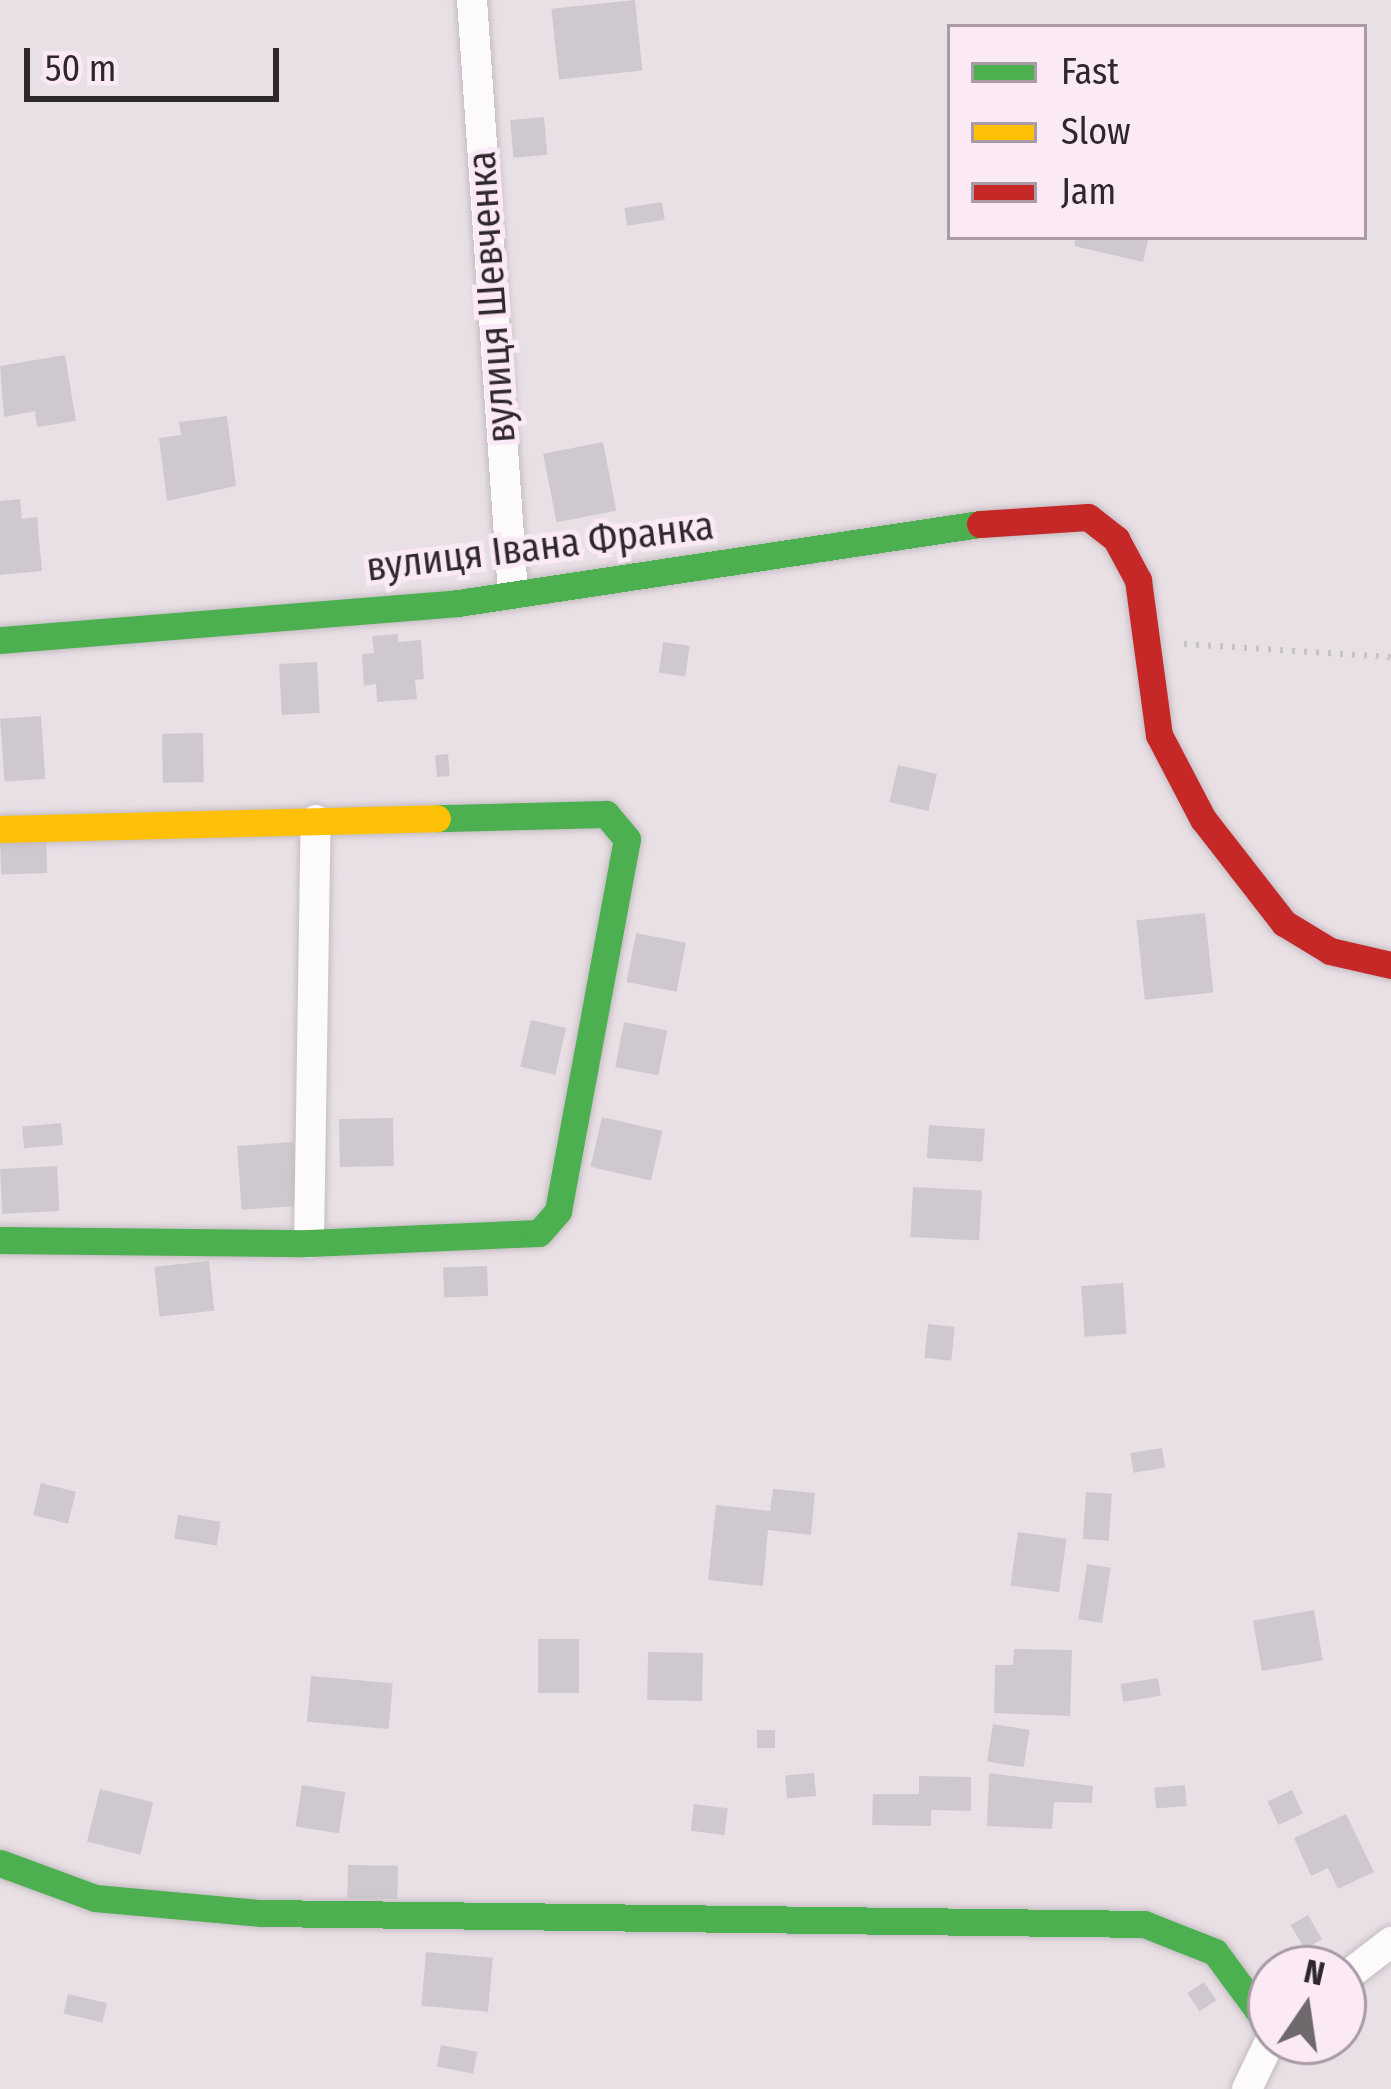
<!DOCTYPE html>
<html>
<head>
<meta charset="utf-8">
<style>
	body { margin:0 }
	#map { position:relative; width:1391px; height:2089px; overflow:hidden; background:#e9e0e6; font-family:"Fira Sans Condensed",sans-serif }
	div>[style] { position:absolute }
	.building>* { inset:0; background:#cfc9cf; transform-origin:0 0 }
	.path>* { height:6px; margin-top:-3px; transform-origin:0; background:repeating-linear-gradient(90deg,#c6c3c5 0 3px,transparent 0 12px) }
	.roads { filter:drop-shadow(0 0 3px #c3bcc1) drop-shadow(0 0 3px #c3bcc1) }
	.street>* { height:30px; margin:-15px; padding:0 15px; transform-origin:15px; border-radius:15px; background:#fcfafb }
	.fast>* { height:27px; margin:-13.5px; padding:0 13.5px; transform-origin:13.5px; border-radius:13.5px; background:#4caf50 }
	.slow>* { height:27px; margin:-13.5px; padding:0 13.5px; transform-origin:13.5px; border-radius:13.5px; background:#ffc107 }
	.jam>* { height:27px; margin:-13.5px; padding:0 13.5px; transform-origin:13.5px; border-radius:13.5px; background:#c62828 }
	span { translate:-50% -50%; white-space:nowrap; text-align:center; line-height:1.15; -webkit-text-stroke:10px #fbe9f5; paint-order:stroke }
	.street-label { font-size:39px; color:#2e272c }
	.legend { position:absolute; left:947px; top:24px; width:420px; height:216px; box-sizing:border-box; background:#fbe9f5; border:3px solid #a99ba5; margin:0; padding:15px 21px; list-style:none; font-size:36px; color:#2e272c }
	.legend li { display:flex; align-items:center; gap:24px; height:60px }
	.legend b { width:60px; border:3px solid #a99ba5 }
	.north { position:absolute; left:1247px; top:1945px; width:120px; height:120px; box-sizing:border-box; background:#fbe9f5; border:3px solid #a99ba5; border-radius:50%; rotate:13deg; font-size:33px; font-weight:700; line-height:48px; text-align:center; color:#2e272c }
	.north::after { content:''; display:block; margin:auto; width:42px; height:54px; background:#6f686d; clip-path:polygon(50% 0,100% 100%,50% 72%,0 100%) }
	.scale { position:absolute; left:24px; top:48px; width:255px; height:54px; box-sizing:border-box; border:6px solid #2e272c; border-top:0; padding-left:15px; font-size:36px; line-height:42px; white-space:nowrap; color:#2e272c; -webkit-text-stroke:9px #fbe9f5; paint-order:stroke }
</style>
</head>
<body>
<div id="map">
	<div class="building">
		<div style="left:635px;top:0;width:71px;height:84px;rotate:84deg"></div>
		<div style="left:544px;top:117px;width:38px;height:34px;rotate:85deg"></div>
		<div style="left:662px;top:202px;width:18px;height:38px;rotate:81deg"></div>
		<div style="clip-path:polygon(1076px 237px,1149px 237px,1143px 262px,1074px 246px)"></div>
		<div style="clip-path:polygon(65px 355px,76px 421px,37px 427px,35px 411px,4px 417px,0 366px)"></div>
		<div style="clip-path:polygon(227px 416px,236px 486px,167px 501px,159px 438px,181px 435px,179px 422px)"></div>
		<div style="left:603px;top:442px;width:70px;height:61px;rotate:79deg"></div>
		<div style="clip-path:polygon(20px 499px,22px 519px,37px 517px,42px 571px,0 575px,0 501px)"></div>
		<div style="clip-path:polygon(398px 634px,398px 642px,421px 640px,424px 679px,415px 680px,417px 699px,377px 702px,376px 684px,364px 686px,362px 654px,374px 653px,372px 636px)"></div>
		<div style="left:663px;top:642px;width:27px;height:31px;rotate:8deg"></div>
		<div style="left:317px;top:662px;width:51px;height:38px;rotate:87deg"></div>
		<div style="left:41px;top:716px;width:63px;height:41px;rotate:86deg"></div>
		<div style="left:203px;top:733px;width:49px;height:41px;rotate:89deg"></div>
		<div style="left:448px;top:754px;width:22px;height:13px;rotate:85deg"></div>
		<div style="left:898px;top:765px;width:40px;height:38px;rotate:13deg"></div>
		<div style="left:46px;top:837px;width:36px;height:46px;rotate:88deg"></div>
		<div style="left:1205px;top:913px;width:80px;height:69px;rotate:84deg"></div>
		<div style="left:636px;top:933px;width:51px;height:50px;rotate:11deg"></div>
		<div style="left:531px;top:1020px;width:36px;height:48px;rotate:13deg"></div>
		<div style="left:624px;top:1022px;width:44px;height:46px;rotate:11deg"></div>
		<div style="left:602px;top:1117px;width:62px;height:51px;rotate:13deg"></div>
		<div style="left:393px;top:1118px;width:48px;height:54px;rotate:89deg"></div>
		<div style="left:61px;top:1123px;width:22px;height:39px;rotate:85deg"></div>
		<div style="left:929px;top:1125px;width:56px;height:33px;rotate:4deg"></div>
		<div style="left:294px;top:1142px;width:64px;height:57px;rotate:86deg"></div>
		<div style="left:57px;top:1166px;width:45px;height:57px;rotate:87deg"></div>
		<div style="left:913px;top:1187px;width:69px;height:50px;rotate:3deg"></div>
		<div style="left:209px;top:1261px;width:50px;height:55px;rotate:84deg"></div>
		<div style="left:487px;top:1266px;width:30px;height:44px;rotate:88deg"></div>
		<div style="left:1123px;top:1283px;width:51px;height:42px;rotate:86deg"></div>
		<div style="left:928px;top:1324px;width:27px;height:34px;rotate:6deg"></div>
		<div style="left:1162px;top:1448px;width:20px;height:32px;rotate:81deg"></div>
		<div style="left:41px;top:1483px;width:36px;height:33px;rotate:14deg"></div>
		<div style="clip-path:polygon(773px 1489px,815px 1493px,811px 1535px,768px 1530px,763px 1586px,708px 1580px,716px 1505px,770px 1511px)"></div>
		<div style="left:1086px;top:1492px;width:26px;height:47px;rotate:4deg"></div>
		<div style="left:178px;top:1515px;width:43px;height:24px;rotate:9deg"></div>
		<div style="left:1018px;top:1532px;width:49px;height:54px;rotate:8deg"></div>
		<div style="left:1087px;top:1564px;width:24px;height:56px;rotate:9deg"></div>
		<div style="left:1314px;top:1610px;width:51px;height:62px;rotate:80deg"></div>
		<div style="left:538px;top:1639px;width:41px;height:54px"></div>
		<div style="clip-path:polygon(1014px 1649px,1072px 1650px,1070px 1716px,994px 1713px,995px 1665px,1013px 1665px)"></div>
		<div style="left:648px;top:1652px;width:55px;height:48px;rotate:1deg"></div>
		<div style="left:311px;top:1676px;width:82px;height:46px;rotate:5deg"></div>
		<div style="left:1158px;top:1678px;width:18px;height:38px;rotate:81deg"></div>
		<div style="left:993px;top:1724px;width:37px;height:38px;rotate:9deg"></div>
		<div style="left:757px;top:1730px;width:18px;height:18px"></div>
		<div style="left:814px;top:1773px;width:23px;height:29px;rotate:85deg"></div>
		<div style="clip-path:polygon(989px 1773px,1093px 1786px,1092px 1803px,1054px 1802px,1052px 1829px,987px 1826px)"></div>
		<div style="clip-path:polygon(919px 1776px,971px 1777px,971px 1811px,931px 1810px,931px 1826px,872px 1825px,873px 1794px,919px 1794px)"></div>
		<div style="left:302px;top:1785px;width:44px;height:42px;rotate:9deg"></div>
		<div style="left:1185px;top:1785px;width:21px;height:31px;rotate:85deg"></div>
		<div style="left:100px;top:1789px;width:55px;height:54px;rotate:14deg"></div>
		<div style="left:1292px;top:1790px;width:26px;height:27px;rotate:65deg"></div>
		<div style="left:694px;top:1804px;width:34px;height:27px;rotate:7deg"></div>
		<div style="clip-path:polygon(1346px 1814px,1374px 1872px,1338px 1889px,1328px 1868px,1311px 1876px,1294px 1838px)"></div>
		<div style="left:348px;top:1865px;width:50px;height:33px;rotate:1deg"></div>
		<div style="left:1308px;top:1915px;width:28px;height:20px;rotate:60deg"></div>
		<div style="left:426px;top:1952px;width:67px;height:54px;rotate:5deg"></div>
		<div style="left:1204px;top:1982px;width:22px;height:20px;rotate:56deg"></div>
		<div style="left:68px;top:1994px;width:40px;height:20px;rotate:13deg"></div>
		<div style="left:441px;top:2045px;width:37px;height:22px;rotate:11deg"></div>
	</div>
	<div class="path">
		<div style="left:1184px;top:644px;width:207px;rotate:3.6deg"></div>
	</div>
	<div class="roads">
		<div class="street">
			<div style="left:472px;top:0;width:595px;rotate:86.05deg"></div>
			<div style="left:309px;top:1243px;width:423px;rotate:-89.1deg"></div>
			<div style="left:1343px;top:1979px;width:61px;rotate:-37.6deg"></div>
			<div style="left:1247px;top:2089px;width:55px;rotate:-64.4deg"></div>
		</div>
		<div class="fast">
			<div style="left:0;top:640px;width:459px;rotate:-4.6deg"></div>
			<div style="left:458px;top:603px;width:528px;rotate:-8.61deg"></div>
			<div style="left:0;top:1240px;width:309px;rotate:0.6deg"></div>
			<div style="left:309px;top:1243px;width:230px;rotate:-2.5deg"></div>
			<div style="left:539px;top:1233px;width:29px;rotate:-49deg"></div>
			<div style="left:558px;top:1211px;width:378px;rotate:-79.5deg"></div>
			<div style="left:627px;top:839px;width:33px;rotate:-130deg"></div>
			<div style="left:606px;top:814px;width:169px;rotate:178.6deg"></div>
			<div style="left:0;top:1863px;width:101px;rotate:20.2deg"></div>
			<div style="left:95px;top:1898px;width:167px;rotate:5.2deg"></div>
			<div style="left:261px;top:1913px;width:883px;rotate:0.71deg"></div>
			<div style="left:1144px;top:1924px;width:76px;rotate:21.5deg"></div>
			<div style="left:1215px;top:1952px;width:94px;rotate:53.6deg"></div>
		</div>
		<div class="slow">
			<div style="left:0;top:829px;width:437px;rotate:-1.4deg"></div>
		</div>
		<div class="jam">
			<div style="left:980px;top:524px;width:108px;rotate:-3.7deg"></div>
			<div style="left:1088px;top:517px;width:36px;rotate:38deg"></div>
			<div style="left:1116px;top:539px;width:47px;rotate:61.8deg"></div>
			<div style="left:1138px;top:580px;width:156px;rotate:82.3deg"></div>
			<div style="left:1159px;top:735px;width:95px;rotate:62.4deg"></div>
			<div style="left:1203px;top:819px;width:132px;rotate:52.1deg"></div>
			<div style="left:1284px;top:923px;width:54px;rotate:31.3deg"></div>
			<div style="left:1330px;top:951px;width:63px;rotate:12.9deg"></div>
		</div>
	</div>
	<div class="street-label">
		<span style="left:492px;top:297px;rotate:-94deg">вулиця Шевченка</span>
		<span style="left:540px;top:547px;rotate:-7deg">вулиця Івана Франка</span>
	</div>
	<ul class="legend">
	<li><b style="height:15px;background:#4caf50"></b>Fast</li>
	<li><b style="height:15px;background:#ffc107"></b>Slow</li>
	<li><b style="height:15px;background:#c62828"></b>Jam</li>
	</ul>
	<div class="north">N</div>
	<div class="scale">50 m</div>
</div>
</body>
</html>
